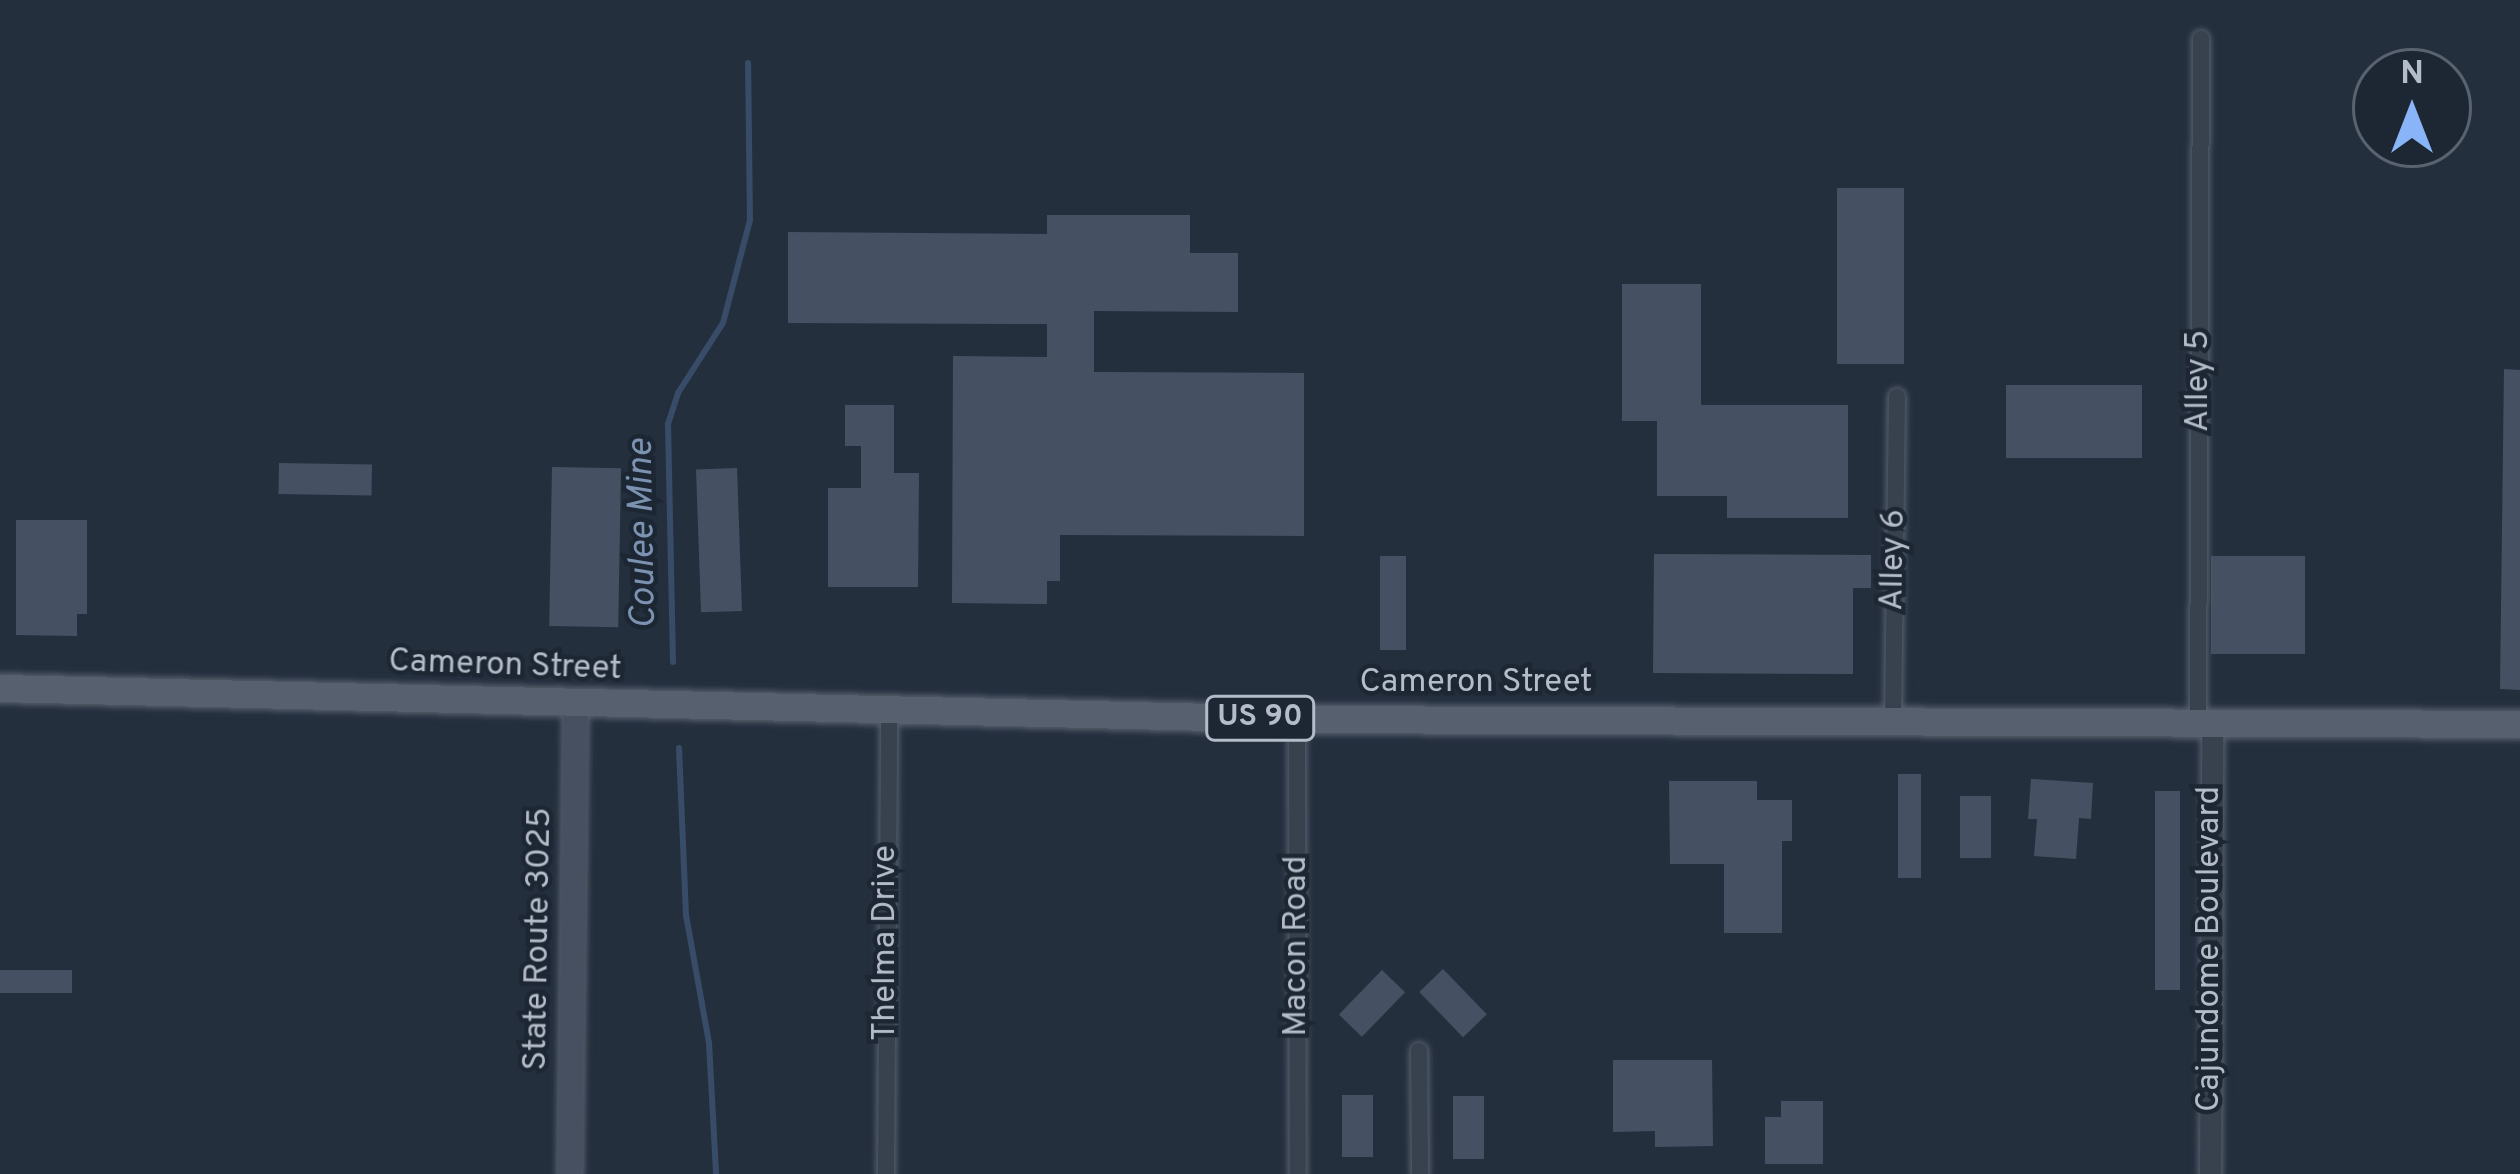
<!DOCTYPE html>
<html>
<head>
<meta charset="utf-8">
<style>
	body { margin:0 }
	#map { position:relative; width:2520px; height:1174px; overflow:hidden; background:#242f3e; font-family:Overpass,sans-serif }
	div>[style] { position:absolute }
	.stream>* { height:6px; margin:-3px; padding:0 3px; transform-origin:3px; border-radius:3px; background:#394c67 }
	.building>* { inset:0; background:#455162; transform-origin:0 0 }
	.roads { filter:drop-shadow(0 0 3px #565f6c) drop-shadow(0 0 3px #565f6c) }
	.minor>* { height:16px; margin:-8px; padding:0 8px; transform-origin:8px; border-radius:8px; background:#38414e }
	.tertiary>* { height:21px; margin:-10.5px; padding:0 10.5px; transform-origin:10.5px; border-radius:10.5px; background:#38414e }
	.secondary>* { height:24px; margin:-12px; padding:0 12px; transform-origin:12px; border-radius:12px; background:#465061 }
	.primary>* { height:27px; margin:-13.5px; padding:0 13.5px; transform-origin:13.5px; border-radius:13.5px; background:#56606e }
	span { translate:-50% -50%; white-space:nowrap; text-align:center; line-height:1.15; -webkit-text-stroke:9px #1d2633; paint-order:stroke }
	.shield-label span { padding:3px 9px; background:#1d2633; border:3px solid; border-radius:9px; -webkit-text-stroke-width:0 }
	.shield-label { font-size:30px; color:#b4bcc9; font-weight:700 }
	.street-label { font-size:33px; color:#b4bcc9 }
	.water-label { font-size:36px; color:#7c92b1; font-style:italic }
	.north { position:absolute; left:2352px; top:48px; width:120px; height:120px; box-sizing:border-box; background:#1d2633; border:3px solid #59626f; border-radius:50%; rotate:0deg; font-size:33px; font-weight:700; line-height:48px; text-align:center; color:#b4bcc9 }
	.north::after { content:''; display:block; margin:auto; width:42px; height:54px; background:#8ab4f8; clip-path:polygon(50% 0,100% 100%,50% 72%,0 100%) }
</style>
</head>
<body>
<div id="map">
	<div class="stream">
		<div style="left:673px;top:662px;width:238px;rotate:-91.2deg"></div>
		<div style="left:668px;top:424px;width:33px;rotate:-72deg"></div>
		<div style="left:678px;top:393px;width:83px;rotate:-57.3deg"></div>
		<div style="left:723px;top:323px;width:106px;rotate:-75.3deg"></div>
		<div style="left:750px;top:220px;width:157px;rotate:-90.7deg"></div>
		<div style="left:679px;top:748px;width:167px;rotate:87.6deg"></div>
		<div style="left:686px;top:915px;width:130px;rotate:79.8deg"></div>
		<div style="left:709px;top:1043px;width:131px;rotate:86.9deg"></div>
	</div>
	<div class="building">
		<div style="left:1837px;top:188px;width:67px;height:176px"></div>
		<div style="clip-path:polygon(1047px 215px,1190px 215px,1190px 253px,1238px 253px,1238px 312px,1094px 311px,1094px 372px,1304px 373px,1304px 536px,1060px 535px,1060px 581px,1047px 581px,1047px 604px,952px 603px,953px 356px,1047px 357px,1047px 324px,788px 323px,788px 232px,1047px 234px)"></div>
		<div style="clip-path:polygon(1622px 284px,1701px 284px,1701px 405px,1848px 405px,1848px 518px,1727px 518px,1727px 496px,1657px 496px,1657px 421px,1622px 421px)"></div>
		<div style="clip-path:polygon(2504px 369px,2520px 370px,2520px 690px,2500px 689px)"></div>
		<div style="left:2006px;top:385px;width:136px;height:73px"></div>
		<div style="clip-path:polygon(845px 405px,894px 405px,894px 473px,919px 473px,918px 587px,828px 587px,828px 488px,861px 488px,861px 446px,845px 446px)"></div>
		<div style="left:279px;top:463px;width:93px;height:31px;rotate:1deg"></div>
		<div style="left:552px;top:467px;width:69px;height:159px;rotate:1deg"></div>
		<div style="left:737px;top:468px;width:143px;height:41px;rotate:88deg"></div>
		<div style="clip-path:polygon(16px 520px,87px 520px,87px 614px,77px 614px,77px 636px,16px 635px)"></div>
		<div style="clip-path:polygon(1654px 554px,1871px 555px,1871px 588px,1853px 588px,1853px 674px,1653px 673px)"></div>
		<div style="left:1380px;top:556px;width:26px;height:94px"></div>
		<div style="left:2211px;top:556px;width:94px;height:98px"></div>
		<div style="left:1898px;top:774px;width:23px;height:104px"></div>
		<div style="clip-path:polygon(2031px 779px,2093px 783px,2091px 819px,2079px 818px,2076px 859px,2034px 856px,2037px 819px,2028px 819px)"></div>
		<div style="clip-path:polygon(1669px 781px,1757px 781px,1757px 800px,1792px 800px,1792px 841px,1782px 841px,1782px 933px,1724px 933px,1724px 864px,1670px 864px)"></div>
		<div style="left:2155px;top:791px;width:25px;height:199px"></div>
		<div style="left:1960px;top:796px;width:31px;height:62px"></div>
		<div style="left:1443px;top:969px;width:63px;height:33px;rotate:46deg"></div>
		<div style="left:0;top:970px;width:72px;height:23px"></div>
		<div style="left:1382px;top:970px;width:32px;height:62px;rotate:44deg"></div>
		<div style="clip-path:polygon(1613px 1060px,1712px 1060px,1713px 1146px,1655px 1147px,1655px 1131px,1613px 1132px)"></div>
		<div style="left:1342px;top:1095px;width:31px;height:62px"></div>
		<div style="left:1453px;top:1096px;width:31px;height:63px"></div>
		<div style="clip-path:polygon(1781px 1101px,1823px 1101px,1823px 1164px,1765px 1164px,1765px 1117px,1781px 1117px)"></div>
	</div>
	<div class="roads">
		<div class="minor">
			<div style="left:1297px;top:719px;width:455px;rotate:89.9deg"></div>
			<div style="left:1893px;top:723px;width:326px;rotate:-89.3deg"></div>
			<div style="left:2198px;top:723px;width:684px;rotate:-89.75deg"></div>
			<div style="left:1419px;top:1051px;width:123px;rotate:89.5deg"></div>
			<div style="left:886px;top:1174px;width:461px;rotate:-89.6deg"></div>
		</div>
		<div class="tertiary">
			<div style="left:2210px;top:1174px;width:451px;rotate:-89.7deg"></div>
		</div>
		<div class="secondary">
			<div style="left:570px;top:1174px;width:469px;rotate:-89.3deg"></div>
		</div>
		<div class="primary">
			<div style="left:0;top:688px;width:1297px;rotate:1.37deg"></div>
			<div style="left:1297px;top:719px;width:1223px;rotate:0.23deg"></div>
		</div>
	</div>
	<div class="shield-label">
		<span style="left:1260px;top:718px">US 90</span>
	</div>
	<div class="street-label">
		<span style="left:2200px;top:381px;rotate:-90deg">Alley 5</span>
		<span style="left:1895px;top:560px;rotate:-89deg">Alley 6</span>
		<span style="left:505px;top:667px;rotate:2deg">Cameron Street</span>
		<span style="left:1476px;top:684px">Cameron Street</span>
		<span style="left:540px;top:939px;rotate:-89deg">State Route 3025</span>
		<span style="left:887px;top:943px;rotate:-90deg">Thelma Drive</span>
		<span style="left:1298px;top:946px;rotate:-90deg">Macon Road</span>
		<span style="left:2211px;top:949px;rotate:-90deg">Cajundome Boulevard</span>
	</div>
	<div class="water-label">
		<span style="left:644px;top:534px;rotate:-91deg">Coulee Mine</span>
	</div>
	<div class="north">N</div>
</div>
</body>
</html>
